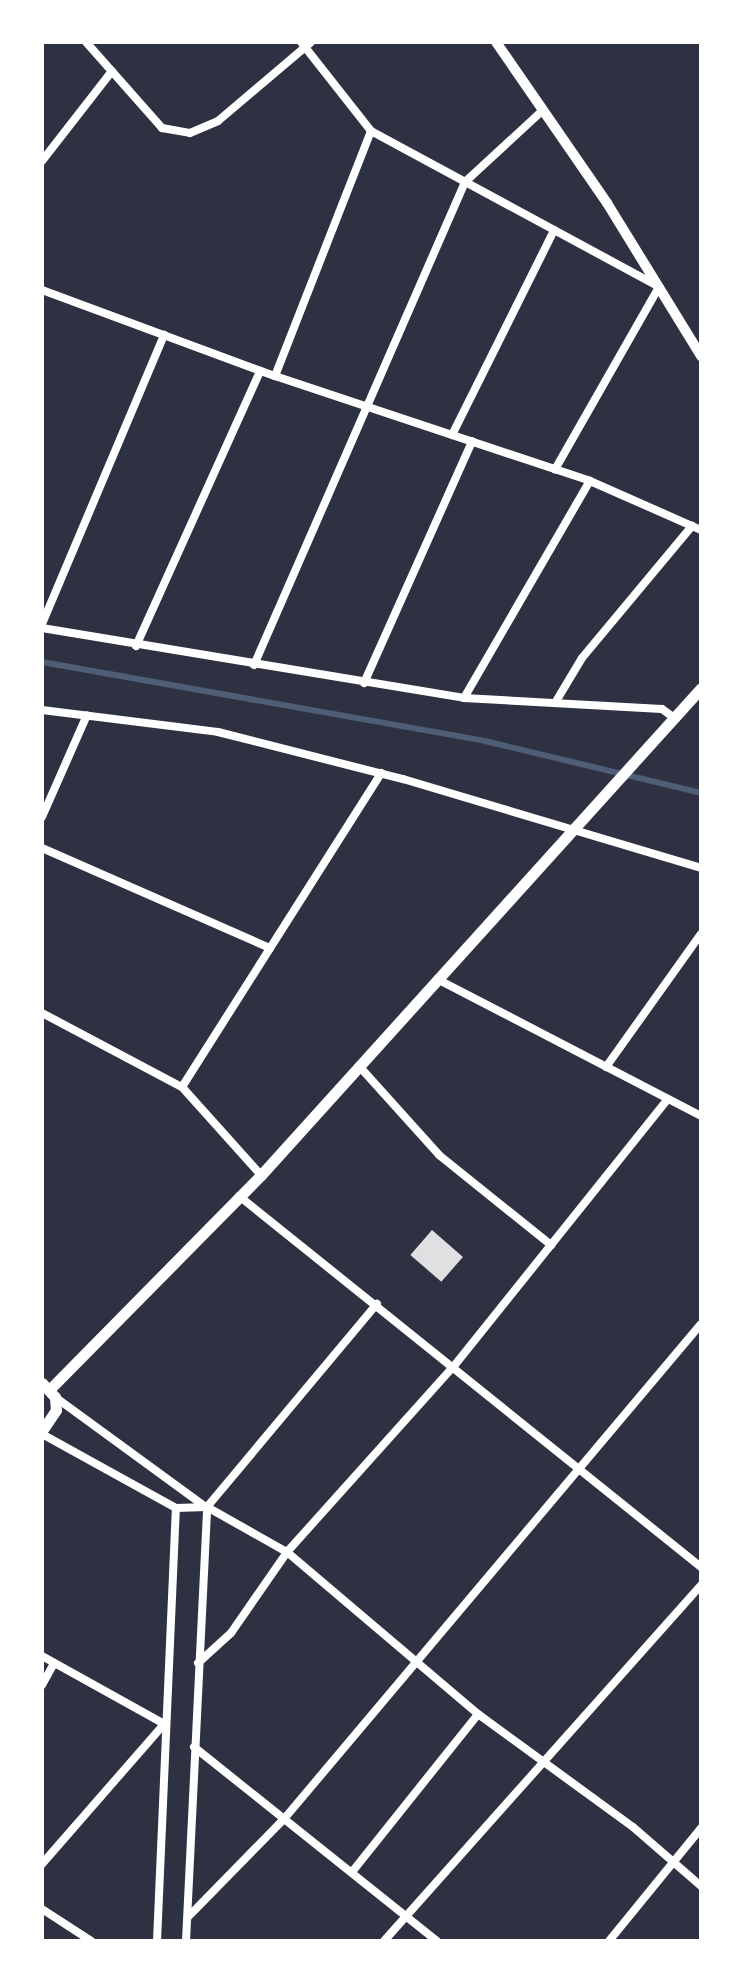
<!DOCTYPE html>
<html>
<head>
<meta charset="utf-8">
<style>
	body { margin:0 }
	#map { position:relative; width:743px; height:1983px; overflow:hidden; background:#2d3142; font-family:"Noto Sans",sans-serif }
	div>[style] { position:absolute }
	.stream>* { height:6px; margin:-3px; padding:0 3px; transform-origin:3px; border-radius:3px; background:#4f5d75 }
	.building>* { inset:0; background:#e0e0e3; transform-origin:0 0 }
	.minor>* { height:8px; margin:-4px; padding:0 4px; transform-origin:4px; border-radius:4px; background:#fff }
	.tertiary>* { height:10px; margin:-5px; padding:0 5px; transform-origin:5px; border-radius:5px; background:#fff }
	.secondary>* { height:11px; margin:-5.5px; padding:0 5.5px; transform-origin:5.5px; border-radius:5.5px; background:#fff }
	span { translate:-50% -50%; white-space:nowrap; text-align:center; line-height:1.15; -webkit-text-stroke:8px #fff; paint-order:stroke }
	.frame { position:absolute; inset:0; border:44px solid #fff; pointer-events:none }
</style>
</head>
<body>
<div id="map">
	<div class="stream">
		<div style="left:42px;top:662px;width:450px;rotate:10.1deg"></div>
		<div style="left:485px;top:741px;width:222px;rotate:13.5deg"></div>
	</div>
	<div class="building">
		<div style="left:432px;top:1230px;width:41px;height:33px;rotate:41deg"></div>
	</div>
	<div class="minor">
		<div style="left:86px;top:42px;width:115px;rotate:48.5deg"></div>
		<div style="left:162px;top:128px;width:28px;rotate:10deg"></div>
		<div style="left:190px;top:133px;width:30px;rotate:-23deg"></div>
		<div style="left:218px;top:121px;width:122px;rotate:-40.3deg"></div>
		<div style="left:301px;top:42px;width:113px;rotate:51.8deg"></div>
		<div style="left:371px;top:131px;width:328px;rotate:28.4deg"></div>
		<div style="left:659px;top:287px;width:210px;rotate:119.7deg"></div>
		<div style="left:42px;top:161px;width:114px;rotate:-52.1deg"></div>
		<div style="left:42px;top:290px;width:248px;rotate:20.3deg"></div>
		<div style="left:275px;top:376px;width:332px;rotate:18.4deg"></div>
		<div style="left:590px;top:481px;width:121px;rotate:23.8deg"></div>
		<div style="left:275px;top:376px;width:263px;rotate:-68.6deg"></div>
		<div style="left:452px;top:435px;width:229px;rotate:-63.5deg"></div>
		<div style="left:42px;top:624px;width:314px;rotate:-67.1deg"></div>
		<div style="left:42px;top:628px;width:428px;rotate:9.4deg"></div>
		<div style="left:464px;top:698px;width:198px;rotate:3.2deg"></div>
		<div style="left:662px;top:709px;width:17px;rotate:36deg"></div>
		<div style="left:136px;top:646px;width:302px;rotate:-65.7deg"></div>
		<div style="left:254px;top:665px;width:527px;rotate:-66.4deg"></div>
		<div style="left:465px;top:182px;width:106px;rotate:-42.7deg"></div>
		<div style="left:364px;top:683px;width:265px;rotate:-65.9deg"></div>
		<div style="left:464px;top:698px;width:251px;rotate:-59.9deg"></div>
		<div style="left:555px;top:703px;width:52px;rotate:-59deg"></div>
		<div style="left:582px;top:658px;width:172px;rotate:-50.2deg"></div>
		<div style="left:42px;top:710px;width:177px;rotate:7.1deg"></div>
		<div style="left:218px;top:732px;width:191px;rotate:14.3deg"></div>
		<div style="left:403px;top:779px;width:311px;rotate:16.6deg"></div>
		<div style="left:42px;top:817px;width:111px;rotate:-66.2deg"></div>
		<div style="left:42px;top:848px;width:249px;rotate:23.7deg"></div>
		<div style="left:437px;top:979px;width:297px;rotate:27.4deg"></div>
		<div style="left:42px;top:1013px;width:158px;rotate:27.9deg"></div>
		<div style="left:182px;top:1087px;width:118px;rotate:48.1deg"></div>
		<div style="left:359px;top:1066px;width:120px;rotate:48deg"></div>
		<div style="left:439px;top:1155px;width:144px;rotate:38.8deg"></div>
		<div style="left:606px;top:1067px;width:163px;rotate:-54.5deg"></div>
		<div style="left:182px;top:1087px;width:372px;rotate:-57.6deg"></div>
		<div style="left:239px;top:1196px;width:593px;rotate:38.77deg"></div>
		<div style="left:55px;top:1397px;width:187px;rotate:36.1deg"></div>
		<div style="left:42px;top:1434px;width:153px;rotate:28.9deg"></div>
		<div style="left:176px;top:1508px;width:31px;rotate:-2deg"></div>
		<div style="left:207px;top:1507px;width:92px;rotate:29.4deg"></div>
		<div style="left:287px;top:1552px;width:250px;rotate:40.3deg"></div>
		<div style="left:478px;top:1714px;width:192px;rotate:36.1deg"></div>
		<div style="left:633px;top:1827px;width:90px;rotate:40.9deg"></div>
		<div style="left:207px;top:1507px;width:265px;rotate:-50.1deg"></div>
		<div style="left:42px;top:1656px;width:140px;rotate:29.1deg"></div>
		<div style="left:198px;top:1663px;width:45px;rotate:-42.3deg"></div>
		<div style="left:231px;top:1633px;width:98px;rotate:-55.3deg"></div>
		<div style="left:287px;top:1552px;width:250px;rotate:-48.1deg"></div>
		<div style="left:454px;top:1366px;width:342px;rotate:-51.3deg"></div>
		<div style="left:42px;top:1685px;width:25px;rotate:-61deg"></div>
		<div style="left:194px;top:1747px;width:311px;rotate:38.6deg"></div>
		<div style="left:42px;top:1864px;width:186px;rotate:-48.9deg"></div>
		<div style="left:352px;top:1872px;width:202px;rotate:-51.4deg"></div>
		<div style="left:42px;top:1909px;width:59px;rotate:33.1deg"></div>
		<div style="left:188px;top:1917px;width:137px;rotate:-45.6deg"></div>
		<div style="left:284px;top:1819px;width:647px;rotate:-49.89deg"></div>
		<div style="left:157px;top:1941px;width:433px;rotate:-87.5deg"></div>
		<div style="left:186px;top:1941px;width:435px;rotate:-87.2deg"></div>
		<div style="left:384px;top:1941px;width:477px;rotate:-48.3deg"></div>
		<div style="left:609px;top:1941px;width:146px;rotate:-50.8deg"></div>
	</div>
	<div class="tertiary">
		<div style="left:496px;top:42px;width:196px;rotate:55.4deg"></div>
		<div style="left:607px;top:203px;width:180px;rotate:58.4deg"></div>
	</div>
	<div class="secondary">
		<div style="left:42px;top:1383px;width:19px;rotate:47deg"></div>
		<div style="left:55px;top:1397px;width:13px;rotate:86deg"></div>
		<div style="left:56px;top:1410px;width:25px;rotate:124deg"></div>
		<div style="left:50px;top:1389px;width:301px;rotate:-45.4deg"></div>
		<div style="left:261px;top:1175px;width:656px;rotate:-47.9deg"></div>
	</div>
	<div class="frame"></div>
</div>
</body>
</html>
